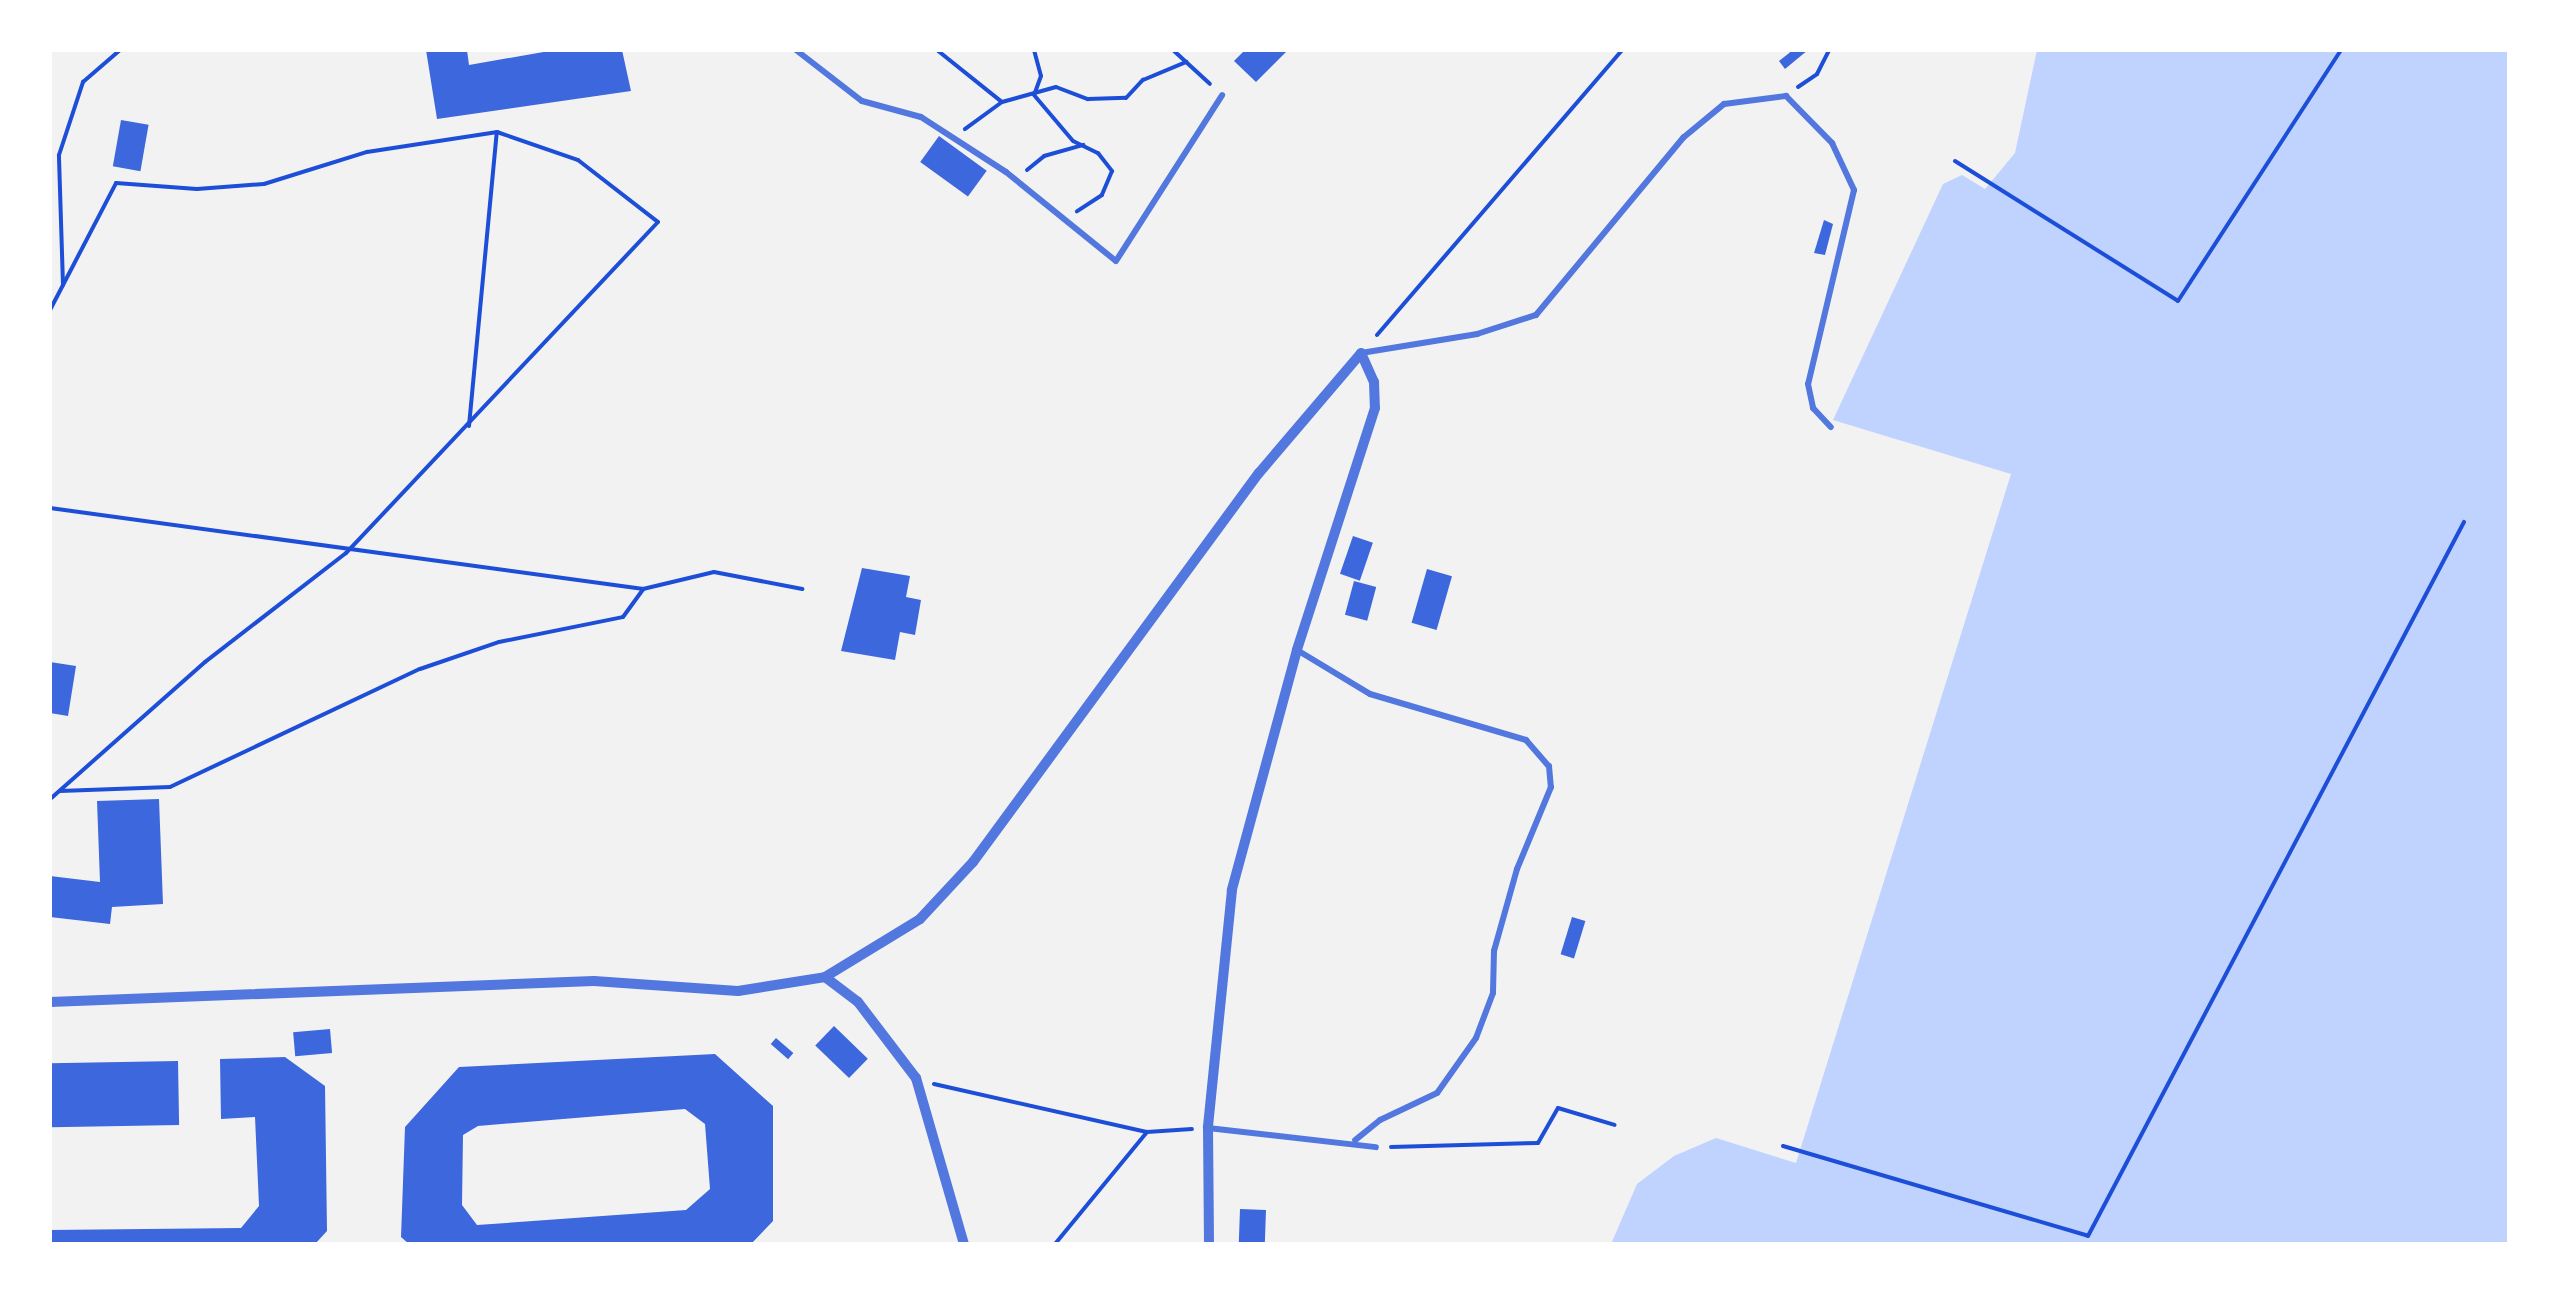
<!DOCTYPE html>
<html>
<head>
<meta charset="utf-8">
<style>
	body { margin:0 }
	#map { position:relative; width:2559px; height:1294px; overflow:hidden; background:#f2f2f2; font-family:Mulish,sans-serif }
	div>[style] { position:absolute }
	.water>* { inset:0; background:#bfd3fe }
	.building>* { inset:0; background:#3d67dc; transform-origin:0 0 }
	.path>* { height:4px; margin:-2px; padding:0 2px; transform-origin:2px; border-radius:2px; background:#1d4ed8 }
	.service>* { height:6px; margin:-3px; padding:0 3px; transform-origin:3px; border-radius:3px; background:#5277de }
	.minor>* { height:10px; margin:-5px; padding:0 5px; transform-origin:5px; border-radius:5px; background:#5277de }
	span { translate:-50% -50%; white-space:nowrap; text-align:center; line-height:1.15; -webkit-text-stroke:9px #fff; paint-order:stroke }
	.frame { position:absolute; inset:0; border:52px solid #fff; pointer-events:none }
</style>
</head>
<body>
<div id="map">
	<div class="water">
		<div style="clip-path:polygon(2037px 50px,2509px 50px,2509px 1244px,1611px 1244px,1637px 1184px,1674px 1156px,1716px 1138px,1796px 1163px,2011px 474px,1833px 420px,1943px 184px,1962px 175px,1985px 189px,2015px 153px)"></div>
	</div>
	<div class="building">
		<div style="clip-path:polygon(426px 50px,467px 50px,469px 65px,555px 50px,622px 50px,631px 91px,437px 119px)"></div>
		<div style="clip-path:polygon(1245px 50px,1288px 50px,1256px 82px,1234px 61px)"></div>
		<div style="clip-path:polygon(1793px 50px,1808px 50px,1785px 69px,1779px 61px)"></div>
		<div style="left:121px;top:120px;width:28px;height:47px;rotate:10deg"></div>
		<div style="left:939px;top:136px;width:59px;height:32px;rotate:36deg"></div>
		<div style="clip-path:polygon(1824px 220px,1833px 224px,1825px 255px,1814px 253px)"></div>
		<div style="left:1353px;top:536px;width:21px;height:40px;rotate:19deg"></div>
		<div style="clip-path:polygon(862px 568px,910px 576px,906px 597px,921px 600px,915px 635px,900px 632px,895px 660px,841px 651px)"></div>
		<div style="left:1427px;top:569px;width:26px;height:56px;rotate:16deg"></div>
		<div style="left:1354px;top:581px;width:23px;height:35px;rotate:15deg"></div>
		<div style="clip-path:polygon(50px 662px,76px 666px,68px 716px,50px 713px)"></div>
		<div style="clip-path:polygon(159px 799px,163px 904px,112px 907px,110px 924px,50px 917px,50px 876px,100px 882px,97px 801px)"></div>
		<div style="left:1572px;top:917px;width:14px;height:39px;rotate:17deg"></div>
		<div style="left:834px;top:1026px;width:47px;height:27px;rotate:44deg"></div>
		<div style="left:330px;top:1029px;width:24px;height:37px;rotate:85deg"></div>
		<div style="left:776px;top:1038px;width:23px;height:8px;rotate:41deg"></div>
		<div style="clip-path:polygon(evenodd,715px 1054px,773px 1106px,773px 1221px,751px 1244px,409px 1244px,401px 1237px,405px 1127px,459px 1067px,715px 1054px,685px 1109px,705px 1124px,710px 1189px,686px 1210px,477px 1225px,462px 1205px,463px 1135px,478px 1126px,685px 1109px)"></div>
		<div style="clip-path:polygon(285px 1057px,325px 1086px,327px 1231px,315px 1244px,50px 1244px,50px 1230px,241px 1228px,259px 1206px,255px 1117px,221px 1119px,220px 1059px)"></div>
		<div style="left:178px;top:1061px;width:64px;height:128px;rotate:89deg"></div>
		<div style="left:1240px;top:1209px;width:26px;height:35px;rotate:2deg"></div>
	</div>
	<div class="path">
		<div style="left:937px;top:50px;width:83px;rotate:38.7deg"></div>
		<div style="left:1002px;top:102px;width:46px;rotate:143.9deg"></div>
		<div style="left:1034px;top:50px;width:27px;rotate:75deg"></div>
		<div style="left:1041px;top:76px;width:20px;rotate:110deg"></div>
		<div style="left:1034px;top:95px;width:60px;rotate:49.7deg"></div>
		<div style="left:1073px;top:141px;width:28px;rotate:26deg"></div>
		<div style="left:1098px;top:153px;width:23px;rotate:52deg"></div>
		<div style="left:1112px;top:171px;width:26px;rotate:113deg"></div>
		<div style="left:1102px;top:195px;width:30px;rotate:147deg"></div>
		<div style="left:1173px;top:50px;width:50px;rotate:42.6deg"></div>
		<div style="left:1798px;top:87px;width:23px;rotate:-34deg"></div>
		<div style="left:1817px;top:74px;width:27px;rotate:-63deg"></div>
		<div style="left:1002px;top:102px;width:56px;rotate:-15.5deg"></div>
		<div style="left:1056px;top:87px;width:34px;rotate:21deg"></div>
		<div style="left:1088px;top:99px;width:38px;rotate:-2deg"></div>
		<div style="left:1126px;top:98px;width:25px;rotate:-47deg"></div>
		<div style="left:1143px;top:80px;width:47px;rotate:-22.7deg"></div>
		<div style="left:1955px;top:161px;width:263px;rotate:32.1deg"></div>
		<div style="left:2178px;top:301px;width:299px;rotate:-57deg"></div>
		<div style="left:1027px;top:170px;width:22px;rotate:-39deg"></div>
		<div style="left:1044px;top:156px;width:41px;rotate:-15.8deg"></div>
		<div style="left:63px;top:285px;width:130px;rotate:-91.8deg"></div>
		<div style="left:59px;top:155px;width:77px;rotate:-71.8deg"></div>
		<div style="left:83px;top:82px;width:49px;rotate:-40.9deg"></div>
		<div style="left:50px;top:310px;width:143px;rotate:-62.5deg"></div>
		<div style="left:116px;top:183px;width:81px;rotate:4.2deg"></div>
		<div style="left:197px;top:189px;width:67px;rotate:-4.3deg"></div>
		<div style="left:264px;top:184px;width:108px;rotate:-17.3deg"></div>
		<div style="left:367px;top:152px;width:132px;rotate:-8.7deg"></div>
		<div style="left:497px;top:132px;width:86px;rotate:19.1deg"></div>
		<div style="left:578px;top:160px;width:101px;rotate:37.8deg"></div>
		<div style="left:658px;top:222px;width:455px;rotate:133.3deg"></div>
		<div style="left:346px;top:553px;width:178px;rotate:142.3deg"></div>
		<div style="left:205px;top:662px;width:207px;rotate:138.5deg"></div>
		<div style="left:1377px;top:335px;width:376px;rotate:-49.3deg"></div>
		<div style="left:469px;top:426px;width:295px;rotate:-84.6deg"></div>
		<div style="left:50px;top:508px;width:599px;rotate:7.78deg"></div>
		<div style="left:643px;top:589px;width:73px;rotate:-13.5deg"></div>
		<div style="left:714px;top:572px;width:90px;rotate:10.9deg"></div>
		<div style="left:60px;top:791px;width:110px;rotate:-2.1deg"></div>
		<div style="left:170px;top:787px;width:276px;rotate:-25.3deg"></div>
		<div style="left:420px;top:669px;width:83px;rotate:-18.9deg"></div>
		<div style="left:499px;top:642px;width:126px;rotate:-11.4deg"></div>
		<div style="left:623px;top:617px;width:34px;rotate:-54deg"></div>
		<div style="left:934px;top:1084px;width:218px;rotate:12.7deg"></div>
		<div style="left:1783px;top:1146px;width:318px;rotate:16.4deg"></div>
		<div style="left:2088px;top:1236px;width:807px;rotate:-62.23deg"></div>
		<div style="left:1391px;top:1147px;width:147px;rotate:-1.6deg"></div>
		<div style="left:1538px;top:1143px;width:40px;rotate:-60.3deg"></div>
		<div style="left:1558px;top:1108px;width:59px;rotate:16.6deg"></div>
		<div style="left:1055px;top:1244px;width:145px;rotate:-50.6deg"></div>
		<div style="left:1147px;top:1132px;width:45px;rotate:-3.8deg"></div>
	</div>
	<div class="service">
		<div style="left:796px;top:50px;width:83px;rotate:37.7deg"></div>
		<div style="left:862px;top:101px;width:61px;rotate:15.2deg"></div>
		<div style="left:921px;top:117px;width:101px;rotate:32.9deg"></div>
		<div style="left:1006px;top:172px;width:141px;rotate:39deg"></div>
		<div style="left:1116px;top:261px;width:197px;rotate:-57.4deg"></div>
		<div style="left:1361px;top:353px;width:118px;rotate:-9.3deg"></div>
		<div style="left:1477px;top:334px;width:62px;rotate:-17.9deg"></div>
		<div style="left:1536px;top:315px;width:231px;rotate:-50.3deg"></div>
		<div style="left:1684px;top:137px;width:52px;rotate:-39.5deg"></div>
		<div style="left:1724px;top:104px;width:63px;rotate:-7.4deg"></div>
		<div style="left:1786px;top:96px;width:66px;rotate:45.6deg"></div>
		<div style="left:1832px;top:143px;width:52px;rotate:64.9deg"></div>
		<div style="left:1854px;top:190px;width:199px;rotate:103.3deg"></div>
		<div style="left:1808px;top:384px;width:25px;rotate:78deg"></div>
		<div style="left:1813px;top:408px;width:26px;rotate:47deg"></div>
		<div style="left:1297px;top:650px;width:85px;rotate:31.1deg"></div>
		<div style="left:1370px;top:694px;width:163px;rotate:16.4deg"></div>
		<div style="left:1526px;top:740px;width:35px;rotate:49deg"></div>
		<div style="left:1549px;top:766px;width:21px;rotate:85deg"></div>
		<div style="left:1551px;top:787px;width:89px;rotate:112.5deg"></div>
		<div style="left:1517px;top:869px;width:85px;rotate:105.7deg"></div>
		<div style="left:1494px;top:951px;width:42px;rotate:91.4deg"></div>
		<div style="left:1493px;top:993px;width:48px;rotate:110.7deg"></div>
		<div style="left:1476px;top:1038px;width:67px;rotate:125.3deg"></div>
		<div style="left:1437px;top:1093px;width:63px;rotate:154.7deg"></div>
		<div style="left:1380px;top:1120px;width:32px;rotate:141deg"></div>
		<div style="left:1208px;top:1128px;width:169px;rotate:6.5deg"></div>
	</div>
	<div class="minor">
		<div style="left:825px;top:977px;width:41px;rotate:37.1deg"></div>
		<div style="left:858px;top:1002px;width:96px;rotate:52.7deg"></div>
		<div style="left:916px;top:1078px;width:173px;rotate:73.9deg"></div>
		<div style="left:50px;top:1002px;width:544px;rotate:-2.21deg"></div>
		<div style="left:594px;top:981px;width:144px;rotate:4deg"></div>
		<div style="left:738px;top:991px;width:88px;rotate:-9.1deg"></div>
		<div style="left:825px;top:977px;width:111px;rotate:-31.4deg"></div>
		<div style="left:920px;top:919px;width:78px;rotate:-47.1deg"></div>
		<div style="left:973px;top:862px;width:483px;rotate:-53.7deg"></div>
		<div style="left:1259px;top:473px;width:157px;rotate:-49.6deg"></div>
		<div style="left:1361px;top:353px;width:32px;rotate:66deg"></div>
		<div style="left:1374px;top:382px;width:26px;rotate:88deg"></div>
		<div style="left:1375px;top:408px;width:254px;rotate:107.9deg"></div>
		<div style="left:1297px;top:650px;width:249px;rotate:105.2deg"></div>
		<div style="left:1232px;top:890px;width:239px;rotate:95.8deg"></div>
		<div style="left:1208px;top:1128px;width:116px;rotate:89.5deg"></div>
	</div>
	<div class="frame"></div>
</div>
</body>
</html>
